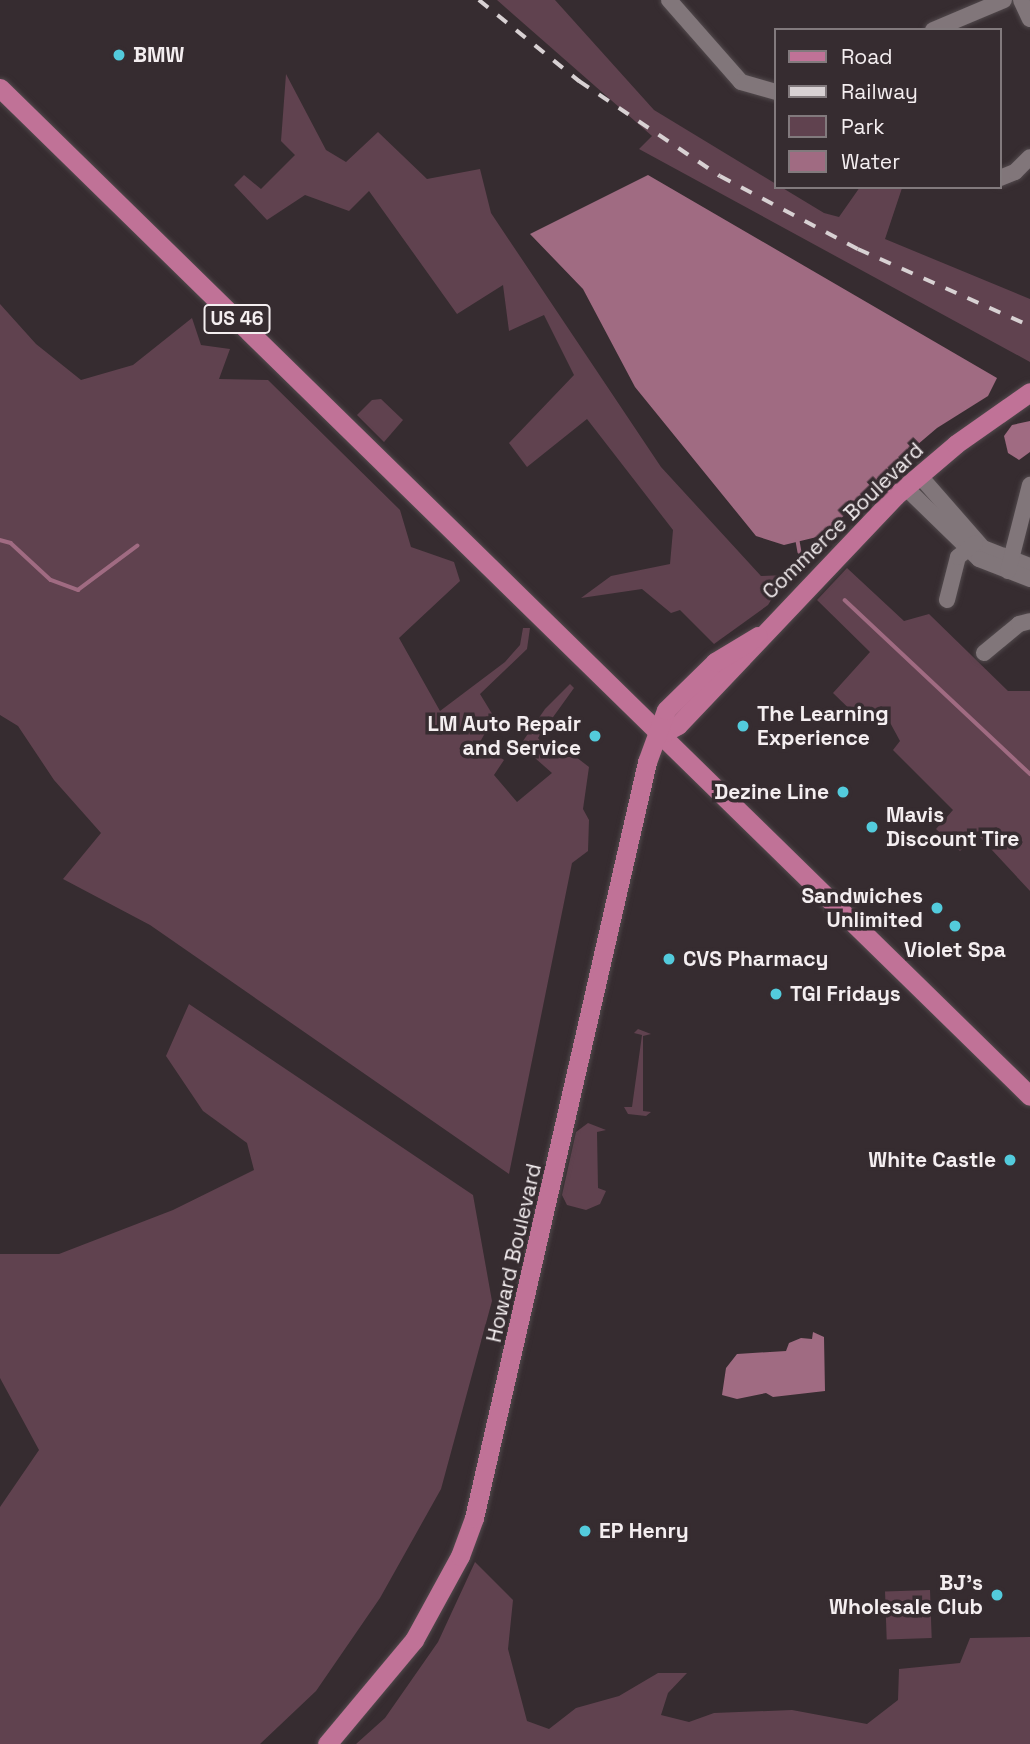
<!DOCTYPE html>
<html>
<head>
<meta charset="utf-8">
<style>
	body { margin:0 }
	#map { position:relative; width:1030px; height:1744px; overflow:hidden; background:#362c30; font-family:"Space Grotesk",sans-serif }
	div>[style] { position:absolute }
	.green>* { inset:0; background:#60424f; transform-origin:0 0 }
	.water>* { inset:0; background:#a06b82 }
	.stream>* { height:3.5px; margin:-1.75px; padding:0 1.75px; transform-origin:1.75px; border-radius:1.75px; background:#a06b82 }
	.roads { filter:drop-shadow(0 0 2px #51494c) drop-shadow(0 0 2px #51494c) }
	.minor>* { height:16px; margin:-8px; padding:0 8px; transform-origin:8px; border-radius:8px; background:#81767a }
	.major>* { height:19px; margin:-9.5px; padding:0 9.5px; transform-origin:9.5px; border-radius:9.5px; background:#c07297 }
	.rail>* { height:3.5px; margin-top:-1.75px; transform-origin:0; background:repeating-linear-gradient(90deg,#d8d1d3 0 12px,transparent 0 24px) }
	.dots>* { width:19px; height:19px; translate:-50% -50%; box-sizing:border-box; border:4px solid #362c30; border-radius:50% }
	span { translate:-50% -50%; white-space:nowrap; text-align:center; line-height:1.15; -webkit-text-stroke:7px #362c30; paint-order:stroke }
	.shield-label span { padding:2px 5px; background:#362c30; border:2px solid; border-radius:5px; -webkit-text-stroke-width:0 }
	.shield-label { font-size:19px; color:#f4eef0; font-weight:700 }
	.poi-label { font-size:21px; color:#f4eef0; font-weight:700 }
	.left { translate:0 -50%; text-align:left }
	.right { translate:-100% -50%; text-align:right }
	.street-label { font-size:21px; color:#f4eef0 }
	.legend { position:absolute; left:774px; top:28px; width:228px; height:161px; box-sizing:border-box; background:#362c30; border:2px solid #827a7d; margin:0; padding:9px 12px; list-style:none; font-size:21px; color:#f4eef0 }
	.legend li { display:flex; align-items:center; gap:14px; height:35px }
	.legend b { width:35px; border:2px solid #827a7d }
</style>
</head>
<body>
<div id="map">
	<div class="green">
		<div style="clip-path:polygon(497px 0,555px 0,654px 110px,824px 213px,839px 217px,860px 187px,902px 188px,885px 239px,1030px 299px,1030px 362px,639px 149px,652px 136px)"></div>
		<div style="clip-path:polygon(286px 74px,326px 150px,346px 162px,378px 132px,427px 179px,480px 169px,491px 213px,661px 467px,761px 576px,786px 575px,768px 605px,714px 644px,680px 610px,671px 613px,642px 589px,581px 598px,611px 576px,670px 564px,673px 530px,587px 419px,527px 467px,509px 443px,574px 375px,544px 315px,509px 331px,503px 285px,457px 314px,369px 191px,349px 211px,305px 195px,267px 220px,234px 185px,244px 175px,261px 189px,295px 155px,281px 141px)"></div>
		<div style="clip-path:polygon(0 304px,36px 344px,81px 380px,133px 365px,192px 318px,201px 345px,230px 349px,219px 379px,268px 380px,400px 510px,411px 547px,454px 562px,460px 581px,399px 638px,440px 711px,505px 662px,520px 645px,523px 628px,530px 628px,527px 649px,480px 694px,494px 717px,480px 742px,504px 760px,494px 775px,517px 802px,552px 773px,527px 751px,523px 741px,545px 709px,570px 684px,574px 688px,538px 738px,553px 757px,576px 757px,589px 767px,583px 809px,589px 820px,588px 851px,572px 863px,509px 1174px,150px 925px,63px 879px,101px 833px,54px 780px,18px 726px,0 715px)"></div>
		<div style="clip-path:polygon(381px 399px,403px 420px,384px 442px,357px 415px,372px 400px)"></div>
		<div style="clip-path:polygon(847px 568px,904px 621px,929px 614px,1008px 691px,1030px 691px,1030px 891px,978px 835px,960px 851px,936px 829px,953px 810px,893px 750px,900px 741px,881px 706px,865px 724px,833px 693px,870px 652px,817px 600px)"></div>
		<div style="clip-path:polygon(189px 1004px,473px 1195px,492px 1301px,441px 1489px,380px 1598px,316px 1691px,260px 1744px,0 1744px,0 1507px,39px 1450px,0 1378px,0 1254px,59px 1254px,173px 1210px,254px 1170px,247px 1143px,203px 1111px,166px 1056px)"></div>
		<div style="clip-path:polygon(638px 1029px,651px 1034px,643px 1036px,643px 1111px,651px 1112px,646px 1116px,628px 1114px,624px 1107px,632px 1107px,642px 1035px,634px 1033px)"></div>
		<div style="clip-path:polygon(588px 1123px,606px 1130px,597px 1132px,598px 1188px,606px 1191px,600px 1204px,586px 1210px,567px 1205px,562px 1195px,576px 1132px)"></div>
		<div style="clip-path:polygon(475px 1562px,513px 1600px,508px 1649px,527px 1721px,549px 1729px,576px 1708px,619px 1696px,658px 1673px,687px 1673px,668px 1693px,661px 1715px,689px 1722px,714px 1713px,792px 1710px,867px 1724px,898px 1700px,899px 1669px,960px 1663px,970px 1638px,1030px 1637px,1030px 1744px,356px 1744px,385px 1718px,438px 1642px)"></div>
		<div style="left:930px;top:1590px;width:48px;height:45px;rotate:88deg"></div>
	</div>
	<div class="water">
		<div style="clip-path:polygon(648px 175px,997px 378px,988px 396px,937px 428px,890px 468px,825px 535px,784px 545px,756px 536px,635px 387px,583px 289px,530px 234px)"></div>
		<div style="clip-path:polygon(1030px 421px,1030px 452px,1019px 460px,1008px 453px,1004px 436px,1012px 425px)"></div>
		<div style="clip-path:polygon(813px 1332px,824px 1337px,825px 1391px,773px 1397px,766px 1393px,737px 1399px,722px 1395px,726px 1368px,737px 1354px,786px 1351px,789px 1343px,801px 1338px,812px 1339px)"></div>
	</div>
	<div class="stream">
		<div style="left:0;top:540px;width:11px;rotate:15deg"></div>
		<div style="left:11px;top:543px;width:54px;rotate:42.8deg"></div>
		<div style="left:51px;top:580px;width:29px;rotate:20deg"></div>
		<div style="left:78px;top:590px;width:74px;rotate:-36.7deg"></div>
		<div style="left:798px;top:541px;width:11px;rotate:80deg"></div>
		<div style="left:845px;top:600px;width:254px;rotate:43.2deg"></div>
	</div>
	<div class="roads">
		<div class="minor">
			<div style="left:669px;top:0;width:109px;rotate:48.7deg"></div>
			<div style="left:741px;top:82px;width:36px;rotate:16deg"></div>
			<div style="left:1021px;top:0;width:21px;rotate:65deg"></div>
			<div style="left:933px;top:30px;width:77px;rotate:-22.9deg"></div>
			<div style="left:1000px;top:178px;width:16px;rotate:-22deg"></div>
			<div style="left:1015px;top:172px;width:21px;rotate:-45deg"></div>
			<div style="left:919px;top:475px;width:97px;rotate:48.8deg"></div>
			<div style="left:983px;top:548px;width:50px;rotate:21deg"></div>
			<div style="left:905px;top:487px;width:103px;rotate:44.2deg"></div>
			<div style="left:979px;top:559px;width:55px;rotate:21.4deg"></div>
			<div style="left:1008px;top:571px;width:89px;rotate:-75.7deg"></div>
			<div style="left:947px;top:600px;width:44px;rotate:-75.7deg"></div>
			<div style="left:958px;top:557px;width:22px;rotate:-39deg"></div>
			<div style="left:984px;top:653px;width:45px;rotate:-39.6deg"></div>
			<div style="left:1019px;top:624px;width:11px;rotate:-15deg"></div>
		</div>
		<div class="major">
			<div style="left:0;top:88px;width:1441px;rotate:44.38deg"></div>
			<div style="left:661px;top:734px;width:19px;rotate:-28deg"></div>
			<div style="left:678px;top:725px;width:315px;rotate:-46.5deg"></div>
			<div style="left:895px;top:496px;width:80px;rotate:-40.4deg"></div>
			<div style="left:956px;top:444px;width:90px;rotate:-35.1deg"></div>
			<div style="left:327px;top:1744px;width:136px;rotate:-50.1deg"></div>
			<div style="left:414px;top:1640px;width:96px;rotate:-61.3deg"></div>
			<div style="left:460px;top:1556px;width:40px;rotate:-69.8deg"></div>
			<div style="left:474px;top:1518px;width:776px;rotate:-77.11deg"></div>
			<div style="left:647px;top:762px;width:55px;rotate:-69.9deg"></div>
			<div style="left:666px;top:710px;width:69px;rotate:-44.4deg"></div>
			<div style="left:715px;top:662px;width:50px;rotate:-31.2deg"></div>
		</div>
	</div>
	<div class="rail">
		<div style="left:479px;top:0;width:129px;rotate:39deg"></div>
		<div style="left:579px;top:81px;width:170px;rotate:34deg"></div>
		<div style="left:720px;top:176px;width:156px;rotate:27.9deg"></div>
		<div style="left:858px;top:249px;width:188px;rotate:24.1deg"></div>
	</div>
	<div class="dots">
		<div style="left:119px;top:55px;background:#53cbdc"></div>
		<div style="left:743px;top:726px;background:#53cbdc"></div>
		<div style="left:595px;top:736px;background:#53cbdc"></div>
		<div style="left:843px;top:792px;background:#53cbdc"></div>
		<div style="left:872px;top:827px;background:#53cbdc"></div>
		<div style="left:937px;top:908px;background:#53cbdc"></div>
		<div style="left:955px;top:926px;background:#53cbdc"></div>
		<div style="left:669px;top:959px;background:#53cbdc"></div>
		<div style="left:776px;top:994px;background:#53cbdc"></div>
		<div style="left:1010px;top:1160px;background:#53cbdc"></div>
		<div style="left:585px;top:1531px;background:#53cbdc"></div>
		<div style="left:997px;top:1595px;background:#53cbdc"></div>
	</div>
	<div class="shield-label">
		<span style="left:237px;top:319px">US 46</span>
	</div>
	<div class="poi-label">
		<span class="left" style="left:133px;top:55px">BMW</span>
		<span class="left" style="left:757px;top:726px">The Learning<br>Experience</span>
		<span class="right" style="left:581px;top:736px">LM Auto Repair<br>and Service</span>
		<span class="right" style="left:829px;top:792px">Dezine Line</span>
		<span class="left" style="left:886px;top:827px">Mavis<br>Discount Tire</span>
		<span class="right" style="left:923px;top:908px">Sandwiches<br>Unlimited</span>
		<span style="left:955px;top:950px">Violet Spa</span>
		<span class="left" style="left:683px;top:959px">CVS Pharmacy</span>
		<span class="left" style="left:790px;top:994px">TGI Fridays</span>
		<span class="right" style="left:996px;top:1160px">White Castle</span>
		<span class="left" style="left:599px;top:1531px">EP Henry</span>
		<span class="right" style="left:983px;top:1595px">BJ's<br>Wholesale Club</span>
	</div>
	<div class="street-label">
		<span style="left:843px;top:521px;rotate:-44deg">Commerce Boulevard</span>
		<span style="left:514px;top:1253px;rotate:-77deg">Howard Boulevard</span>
	</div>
	<ul class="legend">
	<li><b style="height:9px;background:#c07297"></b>Road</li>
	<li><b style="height:9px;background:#d8d1d3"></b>Railway</li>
	<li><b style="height:19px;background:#60424f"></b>Park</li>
	<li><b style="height:19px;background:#a06b82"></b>Water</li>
	</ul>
</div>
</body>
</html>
